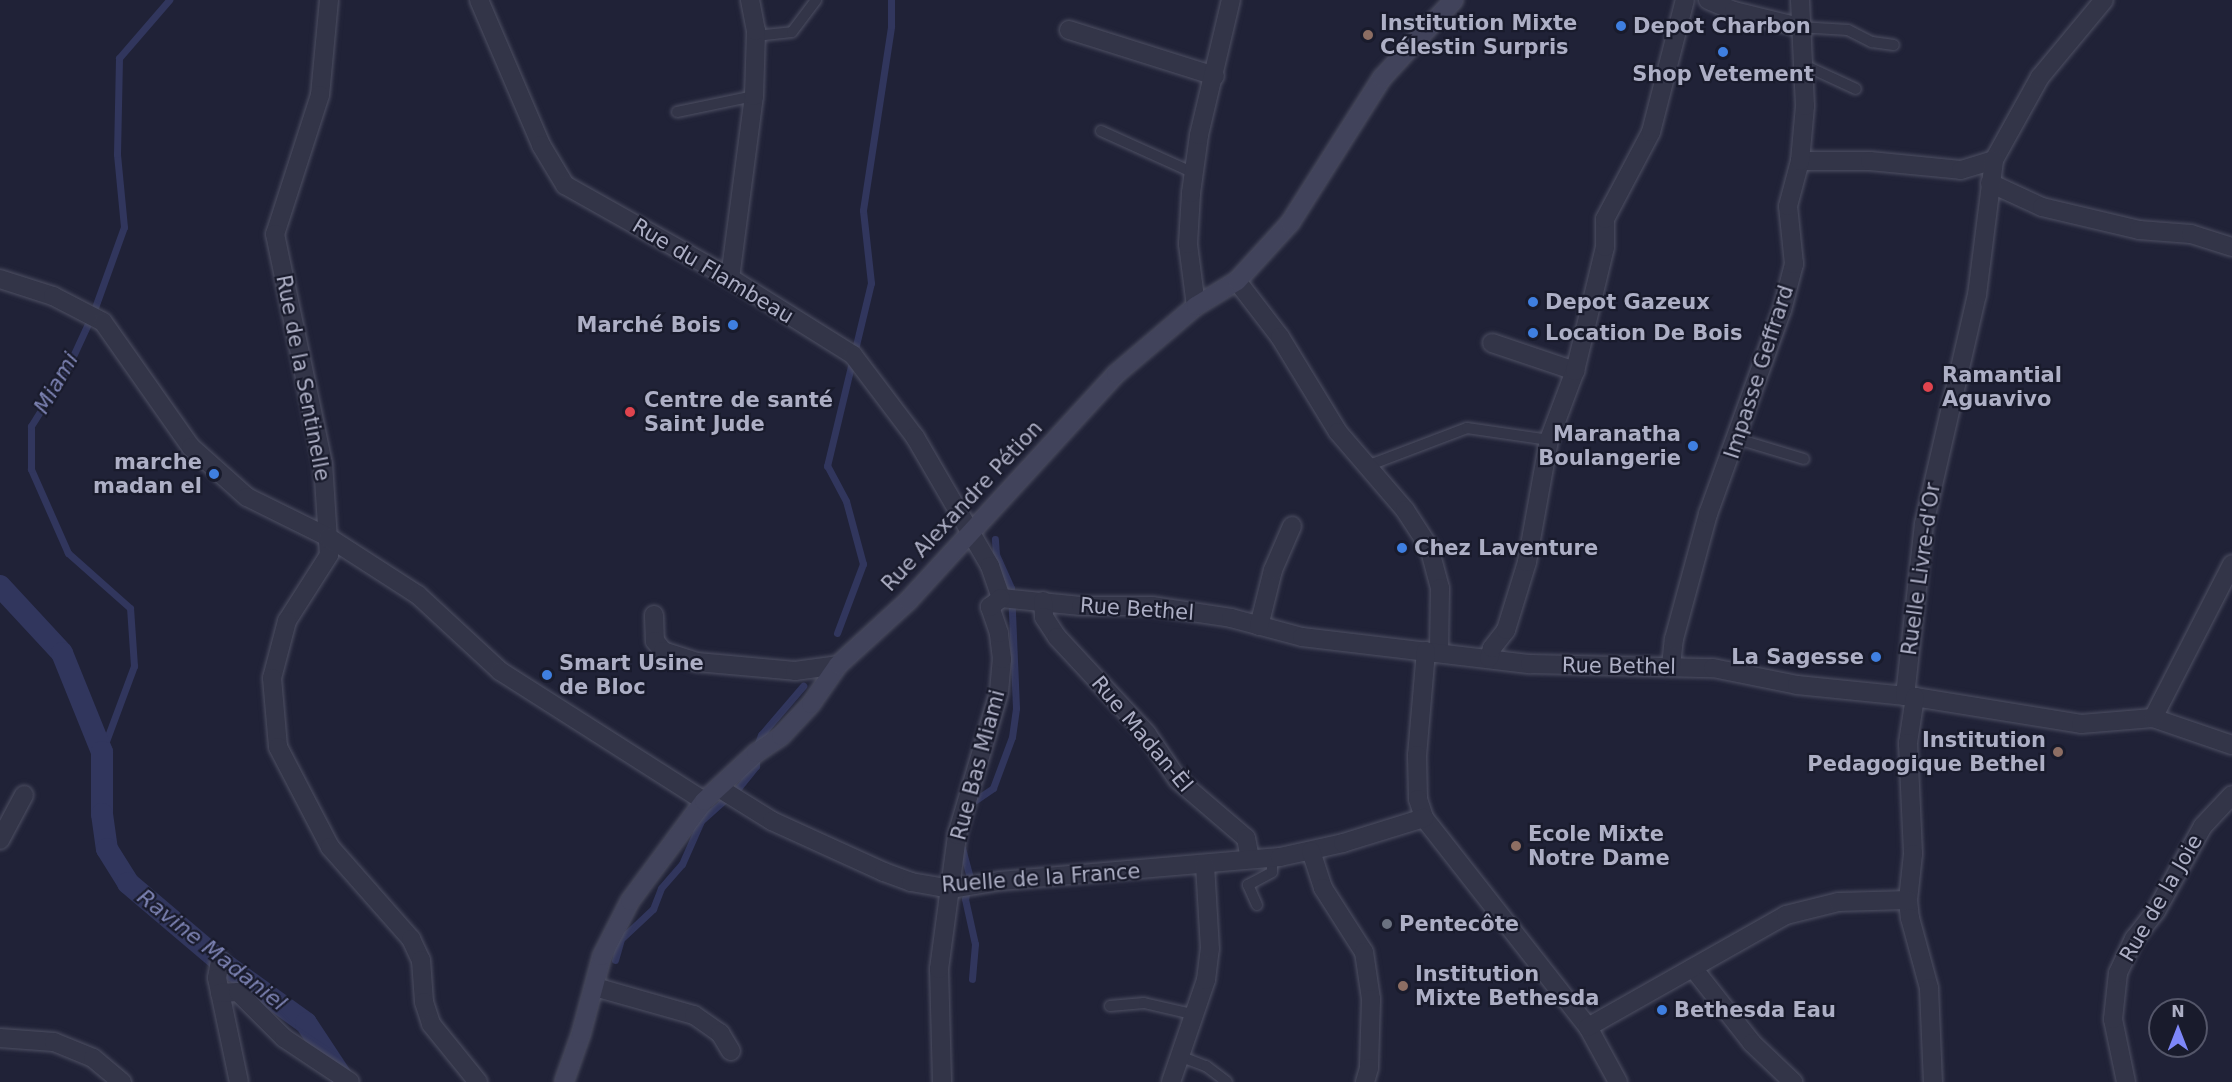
<!DOCTYPE html>
<html>
<head>
<meta charset="utf-8">
<style>
	body { margin:0 }
	#map { position:relative; width:2232px; height:1082px; overflow:hidden; background:#202237; font-family:"DejaVu Sans",sans-serif }
	div>[style] { position:absolute }
	.stream>* { height:7px; margin:-3.5px; padding:0 3.5px; transform-origin:3.5px; border-radius:3.5px; background:#31365d }
	.canal>* { height:22px; margin:-11px; padding:0 11px; transform-origin:11px; border-radius:11px; background:#31365d }
	.roads { filter:drop-shadow(0 0 2px #4e5063) drop-shadow(0 0 2px #4e5063) }
	.lane>* { height:10px; margin:-5px; padding:0 5px; transform-origin:5px; border-radius:5px; background:#333548 }
	.street>* { height:18px; margin:-9px; padding:0 9px; transform-origin:9px; border-radius:9px; background:#333548 }
	.secondary>* { height:18px; margin:-9px; padding:0 9px; transform-origin:9px; border-radius:9px; background:#41435b }
	.dots>* { width:16px; height:16px; translate:-50% -50%; box-sizing:border-box; border:3px solid #191b2c; border-radius:50% }
	span { translate:-50% -50%; white-space:nowrap; text-align:center; line-height:1.15; -webkit-text-stroke:4.5px #191b2c; paint-order:stroke }
	.poi-label { font-size:21px; color:#adafc5; font-weight:700 }
	.left { translate:0 -50%; text-align:left }
	.right { translate:-100% -50%; text-align:right }
	.street-label { font-size:21px; color:#adafc5 }
	.water-label { font-size:22px; color:#7c82b2; font-style:italic }
	.north { position:absolute; left:2148px; top:998px; width:60px; height:60px; box-sizing:border-box; background:#191b2c; border:2px solid #545669; border-radius:50%; rotate:0deg; font-size:16px; font-weight:700; line-height:24px; text-align:center; color:#adafc5 }
	.north::after { content:''; display:block; margin:auto; width:21px; height:27px; background:#7e87f9; clip-path:polygon(50% 0,100% 100%,50% 72%,0 100%) }
</style>
</head>
<body>
<div id="map">
	<div class="stream">
		<div style="left:837px;top:633px;width:74px;rotate:-69.4deg"></div>
		<div style="left:863px;top:564px;width:65px;rotate:-105.1deg"></div>
		<div style="left:846px;top:501px;width:40px;rotate:-118deg"></div>
		<div style="left:827px;top:466px;width:188px;rotate:-76.5deg"></div>
		<div style="left:871px;top:283px;width:73px;rotate:-96.3deg"></div>
		<div style="left:863px;top:210px;width:186px;rotate:-81.3deg"></div>
		<div style="left:891px;top:26px;width:26px;rotate:-90deg"></div>
		<div style="left:757px;top:746px;width:12px;rotate:-70deg"></div>
		<div style="left:761px;top:735px;width:65px;rotate:-49.4deg"></div>
		<div style="left:102px;top:752px;width:92px;rotate:-69.6deg"></div>
		<div style="left:134px;top:666px;width:58px;rotate:-93.9deg"></div>
		<div style="left:130px;top:608px;width:83px;rotate:-138.4deg"></div>
		<div style="left:68px;top:553px;width:92px;rotate:-113.8deg"></div>
		<div style="left:31px;top:469px;width:43px;rotate:-90deg"></div>
		<div style="left:31px;top:426px;width:70px;rotate:-57.9deg"></div>
		<div style="left:68px;top:367px;width:60px;rotate:-65.2deg"></div>
		<div style="left:93px;top:313px;width:91px;rotate:-70.2deg"></div>
		<div style="left:124px;top:227px;width:73px;rotate:-95.5deg"></div>
		<div style="left:117px;top:154px;width:96px;rotate:-88.8deg"></div>
		<div style="left:119px;top:58px;width:77px;rotate:-49.2deg"></div>
		<div style="left:974px;top:801px;width:23px;rotate:-34deg"></div>
		<div style="left:993px;top:788px;width:54px;rotate:-69.6deg"></div>
		<div style="left:1012px;top:737px;width:29px;rotate:-82deg"></div>
		<div style="left:1016px;top:708px;width:120px;rotate:-92.4deg"></div>
		<div style="left:1011px;top:588px;width:36px;rotate:-114deg"></div>
		<div style="left:996px;top:555px;width:16px;rotate:-94deg"></div>
		<div style="left:962px;top:848px;width:28px;rotate:75deg"></div>
		<div style="left:969px;top:875px;width:24px;rotate:99deg"></div>
		<div style="left:965px;top:899px;width:46px;rotate:77.5deg"></div>
		<div style="left:975px;top:944px;width:35px;rotate:95deg"></div>
		<div style="left:615px;top:960px;width:22px;rotate:-74deg"></div>
		<div style="left:621px;top:939px;width:44px;rotate:-43.2deg"></div>
		<div style="left:653px;top:909px;width:22px;rotate:-69deg"></div>
		<div style="left:661px;top:888px;width:32px;rotate:-49deg"></div>
		<div style="left:682px;top:864px;width:47px;rotate:-66.2deg"></div>
		<div style="left:701px;top:821px;width:51px;rotate:-41.8deg"></div>
		<div style="left:739px;top:787px;width:27px;rotate:-51deg"></div>
		<div style="left:756px;top:766px;width:9px;rotate:-90deg"></div>
	</div>
	<div class="canal">
		<div style="left:0;top:586px;width:91px;rotate:47.2deg"></div>
		<div style="left:62px;top:653px;width:107px;rotate:68deg"></div>
		<div style="left:102px;top:752px;width:62px;rotate:90deg"></div>
		<div style="left:102px;top:814px;width:35px;rotate:82deg"></div>
		<div style="left:107px;top:849px;width:40px;rotate:58deg"></div>
		<div style="left:128px;top:883px;width:121px;rotate:40.3deg"></div>
		<div style="left:220px;top:961px;width:106px;rotate:35.8deg"></div>
		<div style="left:306px;top:1023px;width:71px;rotate:56.5deg"></div>
	</div>
	<div class="roads">
		<div class="lane">
			<div style="left:1799px;top:27px;width:49px;rotate:3.5deg"></div>
			<div style="left:1848px;top:30px;width:27px;rotate:27deg"></div>
			<div style="left:1872px;top:42px;width:22px;rotate:8deg"></div>
			<div style="left:755px;top:36px;width:37px;rotate:-6deg"></div>
			<div style="left:792px;top:32px;width:40px;rotate:-53deg"></div>
			<div style="left:1804px;top:65px;width:57px;rotate:24.8deg"></div>
			<div style="left:677px;top:112px;width:79px;rotate:-11.7deg"></div>
			<div style="left:1101px;top:131px;width:102px;rotate:24.3deg"></div>
			<div style="left:1734px;top:438px;width:73px;rotate:16.7deg"></div>
			<div style="left:1367px;top:466px;width:107px;rotate:-20.8deg"></div>
			<div style="left:1467px;top:428px;width:83px;rotate:8.3deg"></div>
			<div style="left:1257px;top:905px;width:22px;rotate:-114deg"></div>
			<div style="left:1248px;top:885px;width:27px;rotate:-28deg"></div>
			<div style="left:1272px;top:872px;width:15px;rotate:-90deg"></div>
			<div style="left:1110px;top:1006px;width:34px;rotate:-5deg"></div>
			<div style="left:1144px;top:1003px;width:53px;rotate:13deg"></div>
			<div style="left:1182px;top:1057px;width:26px;rotate:21deg"></div>
			<div style="left:1206px;top:1066px;width:26px;rotate:37deg"></div>
		</div>
		<div class="street">
			<div style="left:329px;top:0;width:95px;rotate:95.4deg"></div>
			<div style="left:320px;top:95px;width:146px;rotate:107.9deg"></div>
			<div style="left:275px;top:234px;width:234px;rotate:78.2deg"></div>
			<div style="left:323px;top:463px;width:92px;rotate:86.3deg"></div>
			<div style="left:329px;top:555px;width:78px;rotate:122.5deg"></div>
			<div style="left:287px;top:621px;width:59px;rotate:104.7deg"></div>
			<div style="left:272px;top:678px;width:69px;rotate:85deg"></div>
			<div style="left:278px;top:747px;width:113px;rotate:62.5deg"></div>
			<div style="left:330px;top:847px;width:123px;rotate:48.6deg"></div>
			<div style="left:411px;top:939px;width:23px;rotate:65deg"></div>
			<div style="left:421px;top:960px;width:42px;rotate:85.9deg"></div>
			<div style="left:424px;top:1002px;width:23px;rotate:72deg"></div>
			<div style="left:431px;top:1024px;width:75px;rotate:51deg"></div>
			<div style="left:479px;top:0;width:158px;rotate:66.8deg"></div>
			<div style="left:541px;top:145px;width:47px;rotate:59deg"></div>
			<div style="left:565px;top:185px;width:189px;rotate:29.4deg"></div>
			<div style="left:730px;top:278px;width:145px;rotate:32deg"></div>
			<div style="left:853px;top:355px;width:103px;rotate:52.9deg"></div>
			<div style="left:915px;top:437px;width:149px;rotate:59.8deg"></div>
			<div style="left:990px;top:566px;width:34px;rotate:71deg"></div>
			<div style="left:1708px;top:0;width:28px;rotate:23deg"></div>
			<div style="left:1734px;top:11px;width:67px;rotate:13.8deg"></div>
			<div style="left:1069px;top:30px;width:153px;rotate:17.5deg"></div>
			<div style="left:1800px;top:161px;width:70px"></div>
			<div style="left:1870px;top:161px;width:91px;rotate:5.6deg"></div>
			<div style="left:1961px;top:170px;width:34px;rotate:-17deg"></div>
			<div style="left:1994px;top:160px;width:95px;rotate:-61deg"></div>
			<div style="left:2040px;top:77px;width:100px;rotate:-50.3deg"></div>
			<div style="left:1990px;top:183px;width:57px;rotate:24.8deg"></div>
			<div style="left:2042px;top:207px;width:100px;rotate:13.3deg"></div>
			<div style="left:2139px;top:230px;width:52px;rotate:4.4deg"></div>
			<div style="left:2191px;top:234px;width:43px;rotate:17.6deg"></div>
			<div style="left:730px;top:278px;width:184px;rotate:-82.5deg"></div>
			<div style="left:754px;top:96px;width:65px;rotate:-88.2deg"></div>
			<div style="left:756px;top:31px;width:32px;rotate:-101deg"></div>
			<div style="left:0;top:279px;width:56px;rotate:17.8deg"></div>
			<div style="left:53px;top:296px;width:56px;rotate:27.5deg"></div>
			<div style="left:103px;top:322px;width:153px;rotate:54.9deg"></div>
			<div style="left:191px;top:447px;width:75px;rotate:41.8deg"></div>
			<div style="left:247px;top:497px;width:90px;rotate:26.3deg"></div>
			<div style="left:328px;top:537px;width:107px;rotate:32.8deg"></div>
			<div style="left:418px;top:595px;width:112px;rotate:42.8deg"></div>
			<div style="left:500px;top:671px;width:242px;rotate:32.5deg"></div>
			<div style="left:1237px;top:281px;width:71px;rotate:52.5deg"></div>
			<div style="left:1280px;top:337px;width:111px;rotate:58.6deg"></div>
			<div style="left:1338px;top:432px;width:103px;rotate:49.3deg"></div>
			<div style="left:1405px;top:510px;width:44px;rotate:57deg"></div>
			<div style="left:1429px;top:547px;width:42px;rotate:75deg"></div>
			<div style="left:1440px;top:588px;width:65px;rotate:90.9deg"></div>
			<div style="left:1196px;top:306px;width:63px;rotate:-97.4deg"></div>
			<div style="left:1188px;top:244px;width:51px;rotate:-86.6deg"></div>
			<div style="left:1191px;top:193px;width:59px;rotate:-82.1deg"></div>
			<div style="left:1199px;top:135px;width:139px;rotate:-76.7deg"></div>
			<div style="left:1492px;top:343px;width:88px;rotate:18.6deg"></div>
			<div style="left:1001px;top:598px;width:80px;rotate:5.7deg"></div>
			<div style="left:1081px;top:606px;width:71px"></div>
			<div style="left:1152px;top:606px;width:80px;rotate:8.6deg"></div>
			<div style="left:1231px;top:618px;width:73px;rotate:15deg"></div>
			<div style="left:1302px;top:637px;width:230px;rotate:6.8deg"></div>
			<div style="left:1530px;top:664px;width:183px;rotate:1.3deg"></div>
			<div style="left:1713px;top:668px;width:86px;rotate:11.4deg"></div>
			<div style="left:1797px;top:685px;width:119px;rotate:5.8deg"></div>
			<div style="left:1915px;top:697px;width:168px;rotate:9.2deg"></div>
			<div style="left:2081px;top:724px;width:72px;rotate:-4.8deg"></div>
			<div style="left:2153px;top:718px;width:83px;rotate:18.9deg"></div>
			<div style="left:1043px;top:601px;width:16px;rotate:86deg"></div>
			<div style="left:1044px;top:617px;width:24px;rotate:57deg"></div>
			<div style="left:1057px;top:637px;width:132px;rotate:47.1deg"></div>
			<div style="left:1147px;top:734px;width:55px;rotate:56deg"></div>
			<div style="left:1178px;top:780px;width:89px;rotate:40.5deg"></div>
			<div style="left:1246px;top:838px;width:21px;rotate:79deg"></div>
			<div style="left:654px;top:615px;width:26px;rotate:88deg"></div>
			<div style="left:655px;top:641px;width:13px;rotate:51deg"></div>
			<div style="left:663px;top:651px;width:36px;rotate:18deg"></div>
			<div style="left:697px;top:662px;width:98px;rotate:5.2deg"></div>
			<div style="left:795px;top:671px;width:43px;rotate:-7.9deg"></div>
			<div style="left:1259px;top:626px;width:58px;rotate:-76deg"></div>
			<div style="left:1273px;top:570px;width:48px;rotate:-66.6deg"></div>
			<div style="left:1426px;top:651px;width:104px;rotate:94.9deg"></div>
			<div style="left:1417px;top:755px;width:44px;rotate:88.7deg"></div>
			<div style="left:1418px;top:799px;width:20px;rotate:72deg"></div>
			<div style="left:1424px;top:818px;width:266px;rotate:51.9deg"></div>
			<div style="left:1588px;top:1027px;width:63px;rotate:61.4deg"></div>
			<div style="left:1489px;top:658px;width:10px;rotate:-73deg"></div>
			<div style="left:1492px;top:648px;width:23px;rotate:-52deg"></div>
			<div style="left:1506px;top:630px;width:71px;rotate:-72.8deg"></div>
			<div style="left:1527px;top:562px;width:124px;rotate:-79.8deg"></div>
			<div style="left:1549px;top:440px;width:74px;rotate:-69.4deg"></div>
			<div style="left:1575px;top:371px;width:76px;rotate:-76.3deg"></div>
			<div style="left:1593px;top:297px;width:51px;rotate:-76.5deg"></div>
			<div style="left:1605px;top:247px;width:28px;rotate:-90deg"></div>
			<div style="left:1605px;top:219px;width:98px;rotate:-62.1deg"></div>
			<div style="left:1651px;top:132px;width:136px;rotate:-75.6deg"></div>
			<div style="left:1671px;top:666px;width:27px;rotate:-84deg"></div>
			<div style="left:1674px;top:639px;width:130px;rotate:-74.8deg"></div>
			<div style="left:1708px;top:514px;width:217px;rotate:-70.1deg"></div>
			<div style="left:1782px;top:310px;width:48px;rotate:-75.4deg"></div>
			<div style="left:1794px;top:264px;width:58px;rotate:-95.9deg"></div>
			<div style="left:1788px;top:206px;width:47px;rotate:-75.1deg"></div>
			<div style="left:1800px;top:161px;width:55px;rotate:-84.8deg"></div>
			<div style="left:1805px;top:106px;width:106px;rotate:-92.7deg"></div>
			<div style="left:1905px;top:696px;width:173px;rotate:-83.7deg"></div>
			<div style="left:1924px;top:524px;width:235px;rotate:-77deg"></div>
			<div style="left:1977px;top:295px;width:136px;rotate:-82.8deg"></div>
			<div style="left:1915px;top:697px;width:47px;rotate:98.7deg"></div>
			<div style="left:1908px;top:743px;width:111px;rotate:87.4deg"></div>
			<div style="left:1913px;top:854px;width:46px;rotate:96.2deg"></div>
			<div style="left:1908px;top:900px;width:18px;rotate:84deg"></div>
			<div style="left:1910px;top:918px;width:73px;rotate:74.8deg"></div>
			<div style="left:1929px;top:988px;width:94px;rotate:87.6deg"></div>
			<div style="left:2153px;top:718px;width:173px;rotate:-62.8deg"></div>
			<div style="left:719px;top:788px;width:62px;rotate:31.9deg"></div>
			<div style="left:772px;top:821px;width:123px;rotate:24.5deg"></div>
			<div style="left:884px;top:872px;width:29px;rotate:20deg"></div>
			<div style="left:911px;top:882px;width:40px;rotate:10deg"></div>
			<div style="left:950px;top:889px;width:51px;rotate:-9.1deg"></div>
			<div style="left:1000px;top:881px;width:281px;rotate:-4.9deg"></div>
			<div style="left:1280px;top:857px;width:65px;rotate:-12.5deg"></div>
			<div style="left:1343px;top:843px;width:85px;rotate:-17.2deg"></div>
			<div style="left:0;top:840px;width:51px;rotate:-61.9deg"></div>
			<div style="left:1311px;top:851px;width:39px;rotate:72deg"></div>
			<div style="left:1323px;top:888px;width:76px;rotate:57.4deg"></div>
			<div style="left:1364px;top:952px;width:48px;rotate:81.5deg"></div>
			<div style="left:1371px;top:999px;width:69px;rotate:91.7deg"></div>
			<div style="left:1369px;top:1068px;width:15px;rotate:106deg"></div>
			<div style="left:220px;top:961px;width:17px;rotate:100deg"></div>
			<div style="left:217px;top:978px;width:106px;rotate:78.1deg"></div>
			<div style="left:1693px;top:968px;width:95px;rotate:51.8deg"></div>
			<div style="left:1752px;top:1043px;width:57px;rotate:43.6deg"></div>
			<div style="left:595px;top:987px;width:103px;rotate:15.8deg"></div>
			<div style="left:694px;top:1015px;width:32px;rotate:35deg"></div>
			<div style="left:720px;top:1033px;width:21px;rotate:59deg"></div>
			<div style="left:220px;top:993px;width:18px;rotate:-3deg"></div>
			<div style="left:238px;top:992px;width:65px;rotate:45deg"></div>
			<div style="left:284px;top:1038px;width:79px;rotate:33.7deg"></div>
			<div style="left:1588px;top:1027px;width:227px;rotate:-29.5deg"></div>
			<div style="left:1786px;top:915px;width:54px;rotate:-14deg"></div>
			<div style="left:1838px;top:902px;width:70px;rotate:-1.6deg"></div>
			<div style="left:0;top:1038px;width:54px;rotate:4.2deg"></div>
			<div style="left:54px;top:1042px;width:42px;rotate:22.3deg"></div>
			<div style="left:93px;top:1058px;width:38px;rotate:40deg"></div>
			<div style="left:942px;top:1082px;width:113px;rotate:-91.5deg"></div>
			<div style="left:939px;top:969px;width:135px;rotate:-82.3deg"></div>
			<div style="left:957px;top:835px;width:149px;rotate:-73.6deg"></div>
			<div style="left:999px;top:692px;width:33px;rotate:-85deg"></div>
			<div style="left:1002px;top:659px;width:26px;rotate:-97deg"></div>
			<div style="left:999px;top:633px;width:28px;rotate:-109deg"></div>
			<div style="left:990px;top:607px;width:14px;rotate:-39deg"></div>
			<div style="left:1171px;top:1082px;width:108px;rotate:-71.1deg"></div>
			<div style="left:1206px;top:980px;width:31px;rotate:-83deg"></div>
			<div style="left:1210px;top:949px;width:85px;rotate:-93.4deg"></div>
			<div style="left:2126px;top:1082px;width:64px;rotate:-101.7deg"></div>
			<div style="left:2113px;top:1019px;width:46px;rotate:-83.8deg"></div>
			<div style="left:2118px;top:973px;width:38px;rotate:-65deg"></div>
			<div style="left:2134px;top:939px;width:36px;rotate:-52deg"></div>
			<div style="left:2156px;top:911px;width:97px;rotate:-61.1deg"></div>
			<div style="left:2203px;top:826px;width:42px;rotate:-46.9deg"></div>
		</div>
		<div class="secondary">
			<div style="left:564px;top:1082px;width:51px;rotate:-70.5deg"></div>
			<div style="left:581px;top:1034px;width:81px;rotate:-74.9deg"></div>
			<div style="left:602px;top:956px;width:62px;rotate:-63deg"></div>
			<div style="left:630px;top:901px;width:124px;rotate:-53.5deg"></div>
			<div style="left:704px;top:801px;width:71px;rotate:-42.7deg"></div>
			<div style="left:756px;top:753px;width:30px;rotate:-34deg"></div>
			<div style="left:781px;top:736px;width:44px;rotate:-46.8deg"></div>
			<div style="left:811px;top:704px;width:47px;rotate:-55.3deg"></div>
			<div style="left:838px;top:665px;width:95px;rotate:-42.4deg"></div>
			<div style="left:908px;top:601px;width:308px;rotate:-47.5deg"></div>
			<div style="left:1116px;top:374px;width:105px;rotate:-40.4deg"></div>
			<div style="left:1196px;top:306px;width:48px;rotate:-31.4deg"></div>
			<div style="left:1237px;top:281px;width:79px;rotate:-47.6deg"></div>
			<div style="left:1290px;top:223px;width:172px;rotate:-57.6deg"></div>
			<div style="left:1382px;top:78px;width:106px;rotate:-47.3deg"></div>
		</div>
	</div>
	<div class="dots">
		<div style="left:1621px;top:26px;background:#3f7fe0"></div>
		<div style="left:1368px;top:35px;background:#8d6e63"></div>
		<div style="left:1723px;top:52px;background:#3f7fe0"></div>
		<div style="left:1533px;top:302px;background:#3f7fe0"></div>
		<div style="left:733px;top:325px;background:#3f7fe0"></div>
		<div style="left:1533px;top:333px;background:#3f7fe0"></div>
		<div style="left:1928px;top:387px;background:#e0444e"></div>
		<div style="left:630px;top:412px;background:#e0444e"></div>
		<div style="left:1693px;top:446px;background:#3f7fe0"></div>
		<div style="left:214px;top:474px;background:#3f7fe0"></div>
		<div style="left:1402px;top:548px;background:#3f7fe0"></div>
		<div style="left:1876px;top:657px;background:#3f7fe0"></div>
		<div style="left:547px;top:675px;background:#3f7fe0"></div>
		<div style="left:2058px;top:752px;background:#8d6e63"></div>
		<div style="left:1516px;top:846px;background:#8d6e63"></div>
		<div style="left:1387px;top:924px;background:#6b7280"></div>
		<div style="left:1403px;top:986px;background:#8d6e63"></div>
		<div style="left:1662px;top:1010px;background:#3f7fe0"></div>
	</div>
	<div class="poi-label">
		<span class="left" style="left:1380px;top:35px">Institution Mixte<br>Célestin Surpris</span>
		<span class="left" style="left:1633px;top:26px">Depot Charbon</span>
		<span style="left:1723px;top:74px">Shop Vetement</span>
		<span class="left" style="left:1545px;top:302px">Depot Gazeux</span>
		<span class="right" style="left:721px;top:325px">Marché Bois</span>
		<span class="left" style="left:1545px;top:333px">Location De Bois</span>
		<span class="left" style="left:1942px;top:387px">Ramantial<br>Aguavivo</span>
		<span class="left" style="left:644px;top:412px">Centre de santé<br>Saint Jude</span>
		<span class="right" style="left:1681px;top:446px">Maranatha<br>Boulangerie</span>
		<span class="right" style="left:202px;top:474px">marche<br>madan el</span>
		<span class="left" style="left:1414px;top:548px">Chez Laventure</span>
		<span class="right" style="left:1864px;top:657px">La Sagesse</span>
		<span class="left" style="left:559px;top:675px">Smart Usine<br>de Bloc</span>
		<span class="right" style="left:2046px;top:752px">Institution<br>Pedagogique Bethel</span>
		<span class="left" style="left:1528px;top:846px">Ecole Mixte<br>Notre Dame</span>
		<span class="left" style="left:1399px;top:924px">Pentecôte</span>
		<span class="left" style="left:1415px;top:986px">Institution<br>Mixte Bethesda</span>
		<span class="left" style="left:1674px;top:1010px">Bethesda Eau</span>
	</div>
	<div class="street-label">
		<span style="left:713px;top:271px;rotate:31deg">Rue du Flambeau</span>
		<span style="left:1759px;top:372px;rotate:-72deg">Impasse Geffrard</span>
		<span style="left:303px;top:378px;rotate:79deg">Rue de la Sentinelle</span>
		<span style="left:962px;top:506px;rotate:-47deg">Rue Alexandre Pétion</span>
		<span style="left:1921px;top:569px;rotate:-82deg">Ruelle Livre-d'Or</span>
		<span style="left:1137px;top:609px;rotate:4deg">Rue Bethel</span>
		<span style="left:1619px;top:666px;rotate:1deg">Rue Bethel</span>
		<span style="left:1142px;top:734px;rotate:50deg">Rue Madan-Èl</span>
		<span style="left:978px;top:765px;rotate:-75deg">Rue Bas Miami</span>
		<span style="left:1041px;top:878px;rotate:-4deg">Ruelle de la France</span>
		<span style="left:2161px;top:898px;rotate:-60deg">Rue de la Joie</span>
	</div>
	<div class="water-label">
		<span style="left:56px;top:383px;rotate:-60deg">Miami</span>
		<span style="left:212px;top:950px;rotate:38deg">Ravine Madaniel</span>
	</div>
	<div class="north">N</div>
</div>
</body>
</html>
